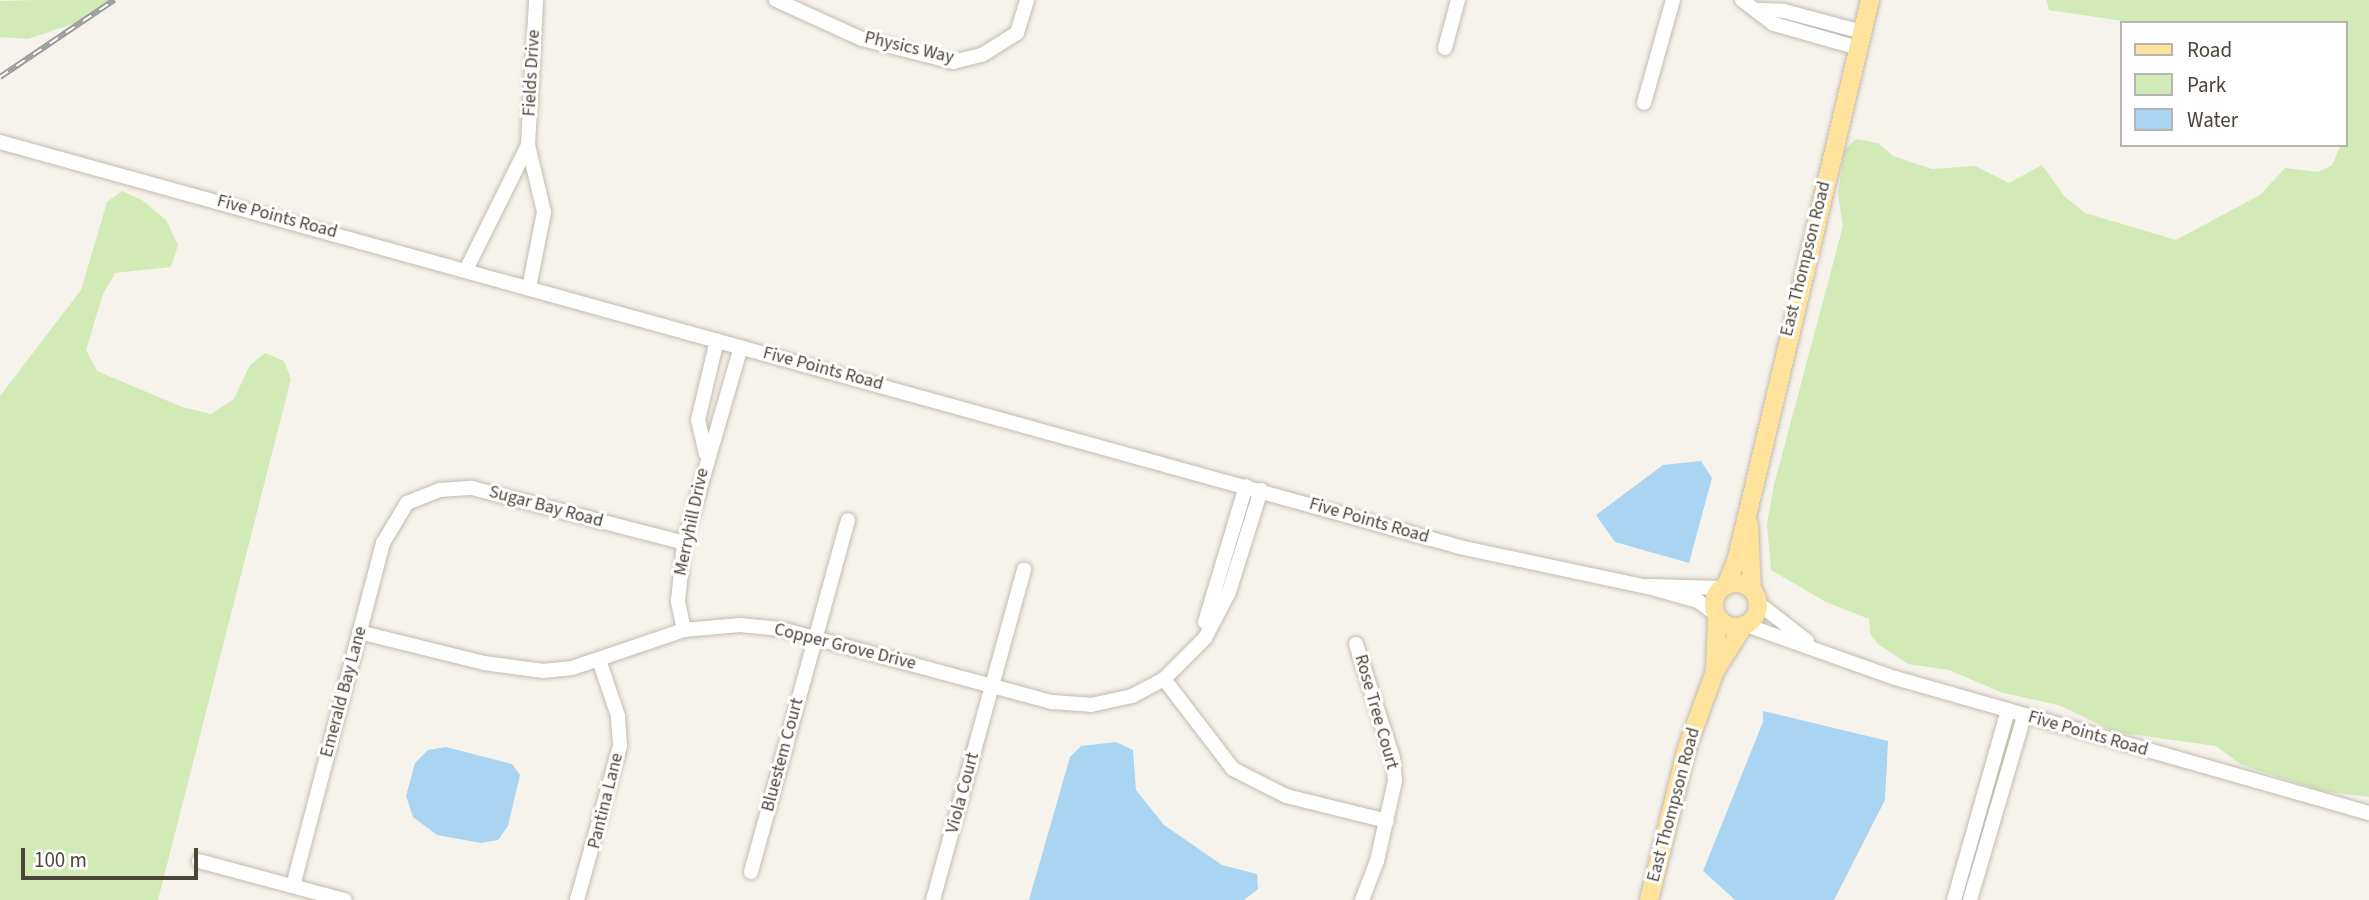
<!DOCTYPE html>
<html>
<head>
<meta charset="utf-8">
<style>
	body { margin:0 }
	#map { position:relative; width:2369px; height:900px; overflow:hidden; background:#f6f3ec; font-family:"Source Sans 3",sans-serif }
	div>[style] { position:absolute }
	.green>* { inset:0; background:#d2eab5 }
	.water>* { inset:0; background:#a9d4f2 }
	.roads { filter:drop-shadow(0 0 2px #c2bbae) drop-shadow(0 0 2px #c2bbae) }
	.minor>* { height:14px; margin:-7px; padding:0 7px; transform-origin:7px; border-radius:7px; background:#fff }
	.major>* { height:18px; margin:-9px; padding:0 9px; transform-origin:9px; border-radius:9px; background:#ffe39c }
	.major>.ring { margin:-9px; padding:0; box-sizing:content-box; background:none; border:18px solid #ffe39c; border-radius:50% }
	.rail>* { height:6px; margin-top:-3px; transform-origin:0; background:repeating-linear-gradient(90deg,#fff 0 10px,#9a9a9a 0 20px); box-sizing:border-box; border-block:2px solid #9a9a9a }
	span { translate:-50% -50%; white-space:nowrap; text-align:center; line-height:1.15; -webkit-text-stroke:6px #fff; paint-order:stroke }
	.street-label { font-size:18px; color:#4b4439 }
	.legend { position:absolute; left:2120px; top:21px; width:228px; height:126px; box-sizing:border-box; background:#fff; border:2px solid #b7b4b0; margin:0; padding:9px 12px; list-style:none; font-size:21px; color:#4b4439 }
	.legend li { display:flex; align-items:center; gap:14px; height:35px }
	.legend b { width:35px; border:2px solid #b7b4b0 }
	.scale { position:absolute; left:21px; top:848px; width:177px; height:32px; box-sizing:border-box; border:4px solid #4b4439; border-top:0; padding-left:9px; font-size:21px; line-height:24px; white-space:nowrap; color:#4b4439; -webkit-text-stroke:5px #fff; paint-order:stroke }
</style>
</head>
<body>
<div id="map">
	<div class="green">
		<div style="clip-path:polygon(37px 0,114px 0,82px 21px,28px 39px,0 37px,0 1px)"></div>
		<div style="clip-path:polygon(2046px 0,2369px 0,2369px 797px,2322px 791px,2259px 771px,2240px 764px,2216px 746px,2115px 732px,2059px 705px,2003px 693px,1949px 670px,1908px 664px,1878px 644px,1870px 634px,1869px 619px,1826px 602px,1771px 570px,1767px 524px,1774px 485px,1843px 226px,1838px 195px,1844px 150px,1856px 139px,1878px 143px,1893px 156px,1932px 169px,1975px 166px,2009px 183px,2042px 165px,2064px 196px,2085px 213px,2176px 240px,2260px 195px,2285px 168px,2318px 172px,2332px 165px,2341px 145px,2346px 145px,2346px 23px,2136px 23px,2049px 10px)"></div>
		<div style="clip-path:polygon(122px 191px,142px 200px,166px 220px,178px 245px,171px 267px,115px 273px,103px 294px,86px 350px,97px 371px,182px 407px,211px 414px,234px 399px,250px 365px,265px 353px,284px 361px,291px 379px,158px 900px,0 900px,0 396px,81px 290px,107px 202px)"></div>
	</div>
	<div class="water">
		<div style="clip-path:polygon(1701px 461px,1712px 478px,1689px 563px,1615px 542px,1596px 515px,1663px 465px)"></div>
		<div style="clip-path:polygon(1763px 711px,1888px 741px,1885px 800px,1834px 900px,1735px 900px,1703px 871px,1763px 722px)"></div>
		<div style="clip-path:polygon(1116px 742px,1133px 750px,1136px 790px,1164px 825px,1222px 865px,1257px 874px,1258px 889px,1244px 900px,1029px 900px,1070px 757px,1081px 746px)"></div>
		<div style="clip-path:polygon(446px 747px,512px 764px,520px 775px,508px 826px,498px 840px,481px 843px,437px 835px,413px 817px,406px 796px,415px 763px,428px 750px)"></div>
	</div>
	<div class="roads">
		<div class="minor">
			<div style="left:776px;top:0;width:94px;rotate:24.4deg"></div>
			<div style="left:862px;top:39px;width:94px;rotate:14.2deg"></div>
			<div style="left:953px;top:62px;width:30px;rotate:-14deg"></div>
			<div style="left:982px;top:55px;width:41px;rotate:-32.2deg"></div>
			<div style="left:1017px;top:33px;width:34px;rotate:-73deg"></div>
			<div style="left:1742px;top:0;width:40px;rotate:37deg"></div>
			<div style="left:1774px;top:24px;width:87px;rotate:15.9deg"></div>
			<div style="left:1760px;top:10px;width:24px;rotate:2deg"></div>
			<div style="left:1784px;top:11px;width:81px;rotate:15.1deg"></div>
			<div style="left:1445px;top:48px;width:50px;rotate:-74.8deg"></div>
			<div style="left:1644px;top:103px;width:107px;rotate:-74.3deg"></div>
			<div style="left:0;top:142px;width:1519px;rotate:15.5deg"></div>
			<div style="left:1464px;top:548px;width:188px;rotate:12deg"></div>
			<div style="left:1648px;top:587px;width:52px;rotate:15.6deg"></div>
			<div style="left:1698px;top:601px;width:21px;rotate:37deg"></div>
			<div style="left:466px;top:270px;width:140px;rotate:-63.6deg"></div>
			<div style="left:529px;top:288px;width:77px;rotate:-78.8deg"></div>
			<div style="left:544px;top:212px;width:69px;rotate:-103.4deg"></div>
			<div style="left:528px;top:145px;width:145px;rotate:-86.8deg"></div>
			<div style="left:706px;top:454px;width:35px;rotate:-103deg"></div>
			<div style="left:698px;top:420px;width:82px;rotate:-76.6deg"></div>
			<div style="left:1649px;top:586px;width:72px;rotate:1.6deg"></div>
			<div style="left:1758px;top:603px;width:62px;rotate:37.8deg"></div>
			<div style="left:1205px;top:622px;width:142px;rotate:-73.2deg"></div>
			<div style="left:1746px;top:625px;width:158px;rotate:19.6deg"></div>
			<div style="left:1895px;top:678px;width:493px;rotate:15.9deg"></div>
			<div style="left:684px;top:630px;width:30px;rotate:-102deg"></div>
			<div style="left:678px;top:601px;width:58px;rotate:-84.1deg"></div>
			<div style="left:684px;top:543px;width:204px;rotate:-73.8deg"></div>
			<div style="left:359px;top:632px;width:129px;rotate:13.9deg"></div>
			<div style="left:484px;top:663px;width:60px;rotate:7.7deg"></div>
			<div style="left:543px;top:671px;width:29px;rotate:-6deg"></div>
			<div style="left:572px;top:668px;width:118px;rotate:-18.7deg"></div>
			<div style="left:684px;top:630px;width:56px;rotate:-5.1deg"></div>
			<div style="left:740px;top:625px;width:41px;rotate:5.6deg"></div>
			<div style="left:781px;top:629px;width:281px;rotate:15.1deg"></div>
			<div style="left:1052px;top:702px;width:39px;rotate:4deg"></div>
			<div style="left:1091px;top:705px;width:42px;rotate:-12.4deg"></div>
			<div style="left:1132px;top:696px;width:36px;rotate:-28deg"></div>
			<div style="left:1164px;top:679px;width:58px;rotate:-45deg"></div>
			<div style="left:1205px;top:638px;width:52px;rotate:-62.4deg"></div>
			<div style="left:1229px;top:592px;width:107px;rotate:-72.6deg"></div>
			<div style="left:1356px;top:644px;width:120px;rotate:72deg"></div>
			<div style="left:1393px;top:758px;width:23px;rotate:85deg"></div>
			<div style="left:1395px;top:781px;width:82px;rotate:102.7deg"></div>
			<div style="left:1377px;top:861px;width:42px;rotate:111deg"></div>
			<div style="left:1164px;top:679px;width:113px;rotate:52.5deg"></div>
			<div style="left:1233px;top:769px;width:59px;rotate:27deg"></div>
			<div style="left:1286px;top:796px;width:104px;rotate:13.9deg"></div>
			<div style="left:199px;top:861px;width:151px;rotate:15deg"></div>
			<div style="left:751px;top:872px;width:365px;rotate:-74.6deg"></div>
			<div style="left:293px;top:886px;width:355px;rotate:-75.3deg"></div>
			<div style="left:383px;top:543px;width:47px;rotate:-59deg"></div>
			<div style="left:407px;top:503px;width:35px;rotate:-22deg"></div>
			<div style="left:440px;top:490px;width:32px;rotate:-4deg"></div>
			<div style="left:472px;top:488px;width:219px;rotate:14.5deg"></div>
			<div style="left:577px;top:900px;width:160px;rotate:-74.4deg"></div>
			<div style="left:620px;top:746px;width:30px;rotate:-94deg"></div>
			<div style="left:618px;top:716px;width:59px;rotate:-108.7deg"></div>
			<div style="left:933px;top:900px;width:343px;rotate:-74.6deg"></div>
			<div style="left:1954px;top:900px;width:197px;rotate:-74.1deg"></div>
			<div style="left:1970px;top:900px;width:192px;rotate:-73.6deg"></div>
		</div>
		<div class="major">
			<div style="left:1749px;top:525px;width:65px;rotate:87.4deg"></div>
			<div class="ring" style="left:1714px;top:583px;width:26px;height:26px"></div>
			<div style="left:1727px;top:584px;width:28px;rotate:-69deg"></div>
			<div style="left:1737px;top:558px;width:574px;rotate:-76.59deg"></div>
			<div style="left:1715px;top:671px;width:54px;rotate:-57.8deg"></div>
			<div style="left:1649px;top:900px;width:157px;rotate:-76deg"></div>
			<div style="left:1687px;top:748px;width:82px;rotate:-70deg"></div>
			<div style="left:1715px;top:671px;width:53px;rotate:-87.8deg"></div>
		</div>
	</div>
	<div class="rail">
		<div style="left:0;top:77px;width:138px;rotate:-34deg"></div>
	</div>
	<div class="street-label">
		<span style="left:909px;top:48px;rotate:13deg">Physics Way</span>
		<span style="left:532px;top:73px;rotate:-87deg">Fields Drive</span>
		<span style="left:277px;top:217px;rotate:15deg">Five Points Road</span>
		<span style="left:1806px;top:259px;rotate:-76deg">East Thompson Road</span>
		<span style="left:823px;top:369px;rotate:15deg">Five Points Road</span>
		<span style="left:546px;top:507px;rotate:15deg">Sugar Bay Road</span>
		<span style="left:1369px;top:521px;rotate:16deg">Five Points Road</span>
		<span style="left:692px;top:522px;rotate:-78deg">Merryhill Drive</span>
		<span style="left:845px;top:647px;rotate:14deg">Copper Grove Drive</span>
		<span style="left:344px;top:692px;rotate:-75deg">Emerald Bay Lane</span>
		<span style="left:1376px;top:712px;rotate:74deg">Rose Tree Court</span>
		<span style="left:2088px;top:734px;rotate:16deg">Five Points Road</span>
		<span style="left:783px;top:755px;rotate:-75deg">Bluestem Court</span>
		<span style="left:963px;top:793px;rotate:-75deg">Viola Court</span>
		<span style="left:606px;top:801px;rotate:-76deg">Pantina Lane</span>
		<span style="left:1674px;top:805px;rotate:-75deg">East Thompson Road</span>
	</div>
	<ul class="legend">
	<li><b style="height:9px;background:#ffe39c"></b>Road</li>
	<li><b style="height:19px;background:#d2eab5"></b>Park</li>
	<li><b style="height:19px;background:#a9d4f2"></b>Water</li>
	</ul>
	<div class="scale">100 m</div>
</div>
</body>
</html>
